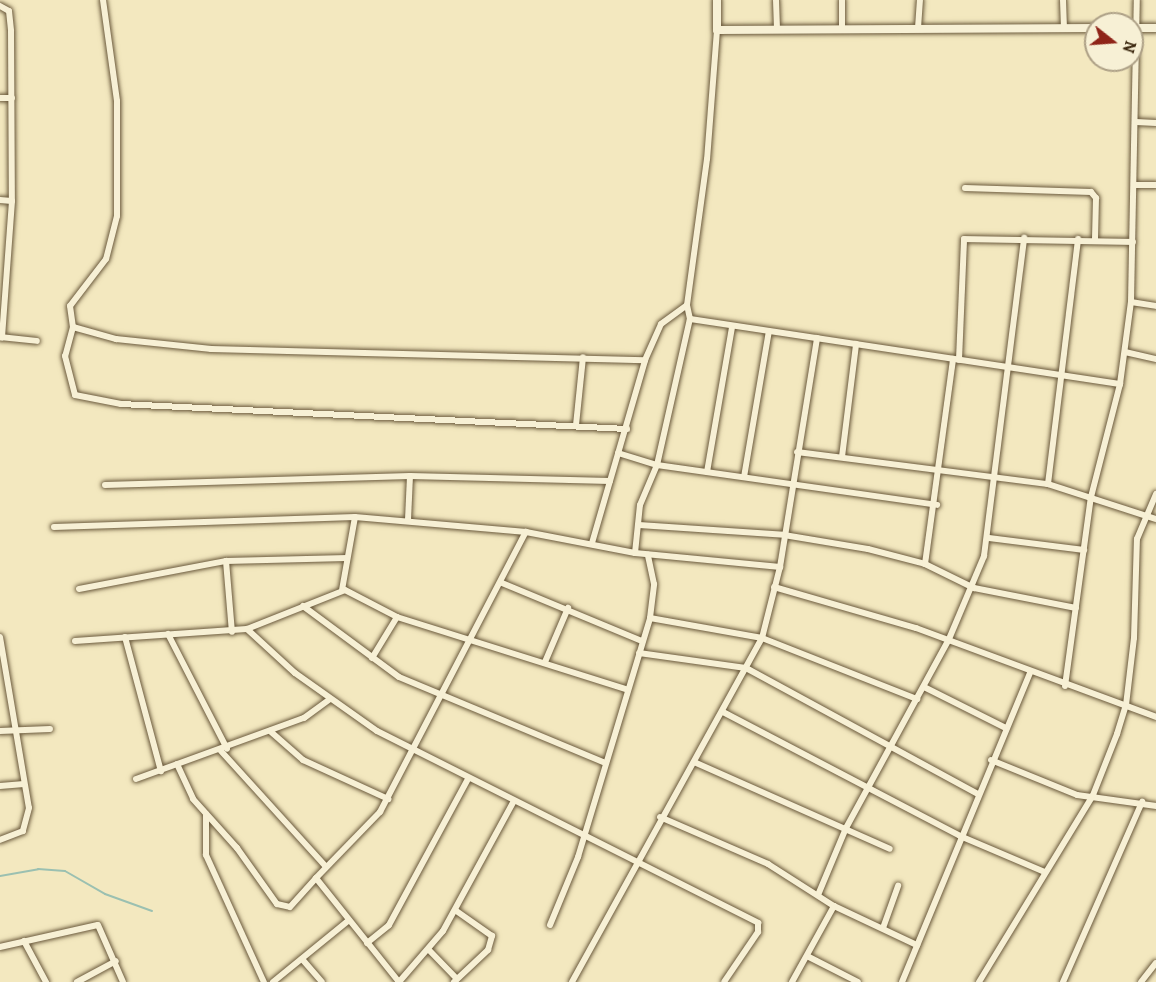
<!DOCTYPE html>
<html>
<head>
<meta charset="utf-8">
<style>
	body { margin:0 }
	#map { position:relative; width:1156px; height:982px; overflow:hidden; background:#f3e8bf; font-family:Alegreya,serif }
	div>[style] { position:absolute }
	.stream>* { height:2px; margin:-1px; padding:0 1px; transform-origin:1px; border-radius:1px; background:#9bc0b1 }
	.roads { filter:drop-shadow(0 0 2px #6a593c) drop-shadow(0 0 2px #6a593c) }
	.minor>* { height:6px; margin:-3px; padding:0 3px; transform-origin:3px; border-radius:3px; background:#f7f0d5 }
	.tertiary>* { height:8px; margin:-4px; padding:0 4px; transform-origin:4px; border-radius:4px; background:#f7f0d5 }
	span { translate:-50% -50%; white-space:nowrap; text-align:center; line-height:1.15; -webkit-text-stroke:4.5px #f7f0d5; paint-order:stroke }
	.north { position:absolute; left:1084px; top:12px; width:60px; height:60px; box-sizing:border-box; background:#f7f0d5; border:2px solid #ada086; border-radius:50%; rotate:107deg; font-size:16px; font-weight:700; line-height:24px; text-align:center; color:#3d2910 }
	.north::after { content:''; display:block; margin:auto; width:21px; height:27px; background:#8f2418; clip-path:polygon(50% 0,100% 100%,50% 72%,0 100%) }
</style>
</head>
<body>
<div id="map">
	<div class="stream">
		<div style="left:0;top:876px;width:39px;rotate:-10deg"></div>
		<div style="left:38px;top:869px;width:27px;rotate:4deg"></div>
		<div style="left:65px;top:871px;width:46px;rotate:29.9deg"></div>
		<div style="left:105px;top:894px;width:50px;rotate:19.9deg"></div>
	</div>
	<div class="roads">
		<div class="minor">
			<div style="left:103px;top:0;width:102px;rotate:82.1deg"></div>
			<div style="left:117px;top:101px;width:115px;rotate:90deg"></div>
			<div style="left:117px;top:216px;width:44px;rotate:104.3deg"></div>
			<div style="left:106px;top:259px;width:59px;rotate:127.5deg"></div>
			<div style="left:70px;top:306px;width:21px;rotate:82deg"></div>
			<div style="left:73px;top:327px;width:30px;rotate:105deg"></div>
			<div style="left:65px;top:356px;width:40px;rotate:75.6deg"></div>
			<div style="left:75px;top:395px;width:47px;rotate:11.1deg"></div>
			<div style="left:121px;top:404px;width:507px;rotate:2.83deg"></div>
			<div style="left:776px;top:0;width:29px;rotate:88deg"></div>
			<div style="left:1063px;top:0;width:28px;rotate:88deg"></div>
			<div style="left:0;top:6px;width:10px;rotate:29deg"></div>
			<div style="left:9px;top:11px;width:20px;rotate:84deg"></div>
			<div style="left:11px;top:31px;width:170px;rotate:89.7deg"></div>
			<div style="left:12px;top:201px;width:137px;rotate:94.2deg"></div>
			<div style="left:918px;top:28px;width:28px;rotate:-86deg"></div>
			<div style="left:842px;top:29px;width:29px;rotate:-90deg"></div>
			<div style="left:717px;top:30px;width:129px;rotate:94.4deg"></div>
			<div style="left:707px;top:159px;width:147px;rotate:97.8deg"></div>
			<div style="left:687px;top:305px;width:14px;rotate:78deg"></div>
			<div style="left:690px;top:319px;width:435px;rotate:8.6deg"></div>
			<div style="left:0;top:98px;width:12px"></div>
			<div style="left:1136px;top:122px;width:20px;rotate:3deg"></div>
			<div style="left:1134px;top:185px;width:22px"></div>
			<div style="left:965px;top:188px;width:126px;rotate:1.8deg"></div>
			<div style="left:1091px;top:192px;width:8px;rotate:50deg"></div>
			<div style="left:1096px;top:198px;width:41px;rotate:91.4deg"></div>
			<div style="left:0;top:200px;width:12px;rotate:5deg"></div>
			<div style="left:1131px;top:302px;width:25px;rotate:9deg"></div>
			<div style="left:73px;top:327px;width:45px;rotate:15.6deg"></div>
			<div style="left:116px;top:339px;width:96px;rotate:6deg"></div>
			<div style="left:211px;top:349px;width:434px;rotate:1.5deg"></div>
			<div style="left:0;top:337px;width:37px;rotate:6deg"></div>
			<div style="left:1125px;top:352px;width:32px;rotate:13deg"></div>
			<div style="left:959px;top:360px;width:121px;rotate:-87.6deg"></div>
			<div style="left:964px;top:239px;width:169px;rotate:1deg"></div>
			<div style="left:576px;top:425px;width:68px;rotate:-84.1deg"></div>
			<div style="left:797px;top:452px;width:253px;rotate:7.3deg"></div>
			<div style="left:1048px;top:484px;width:114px;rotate:18deg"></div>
			<div style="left:618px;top:453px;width:41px;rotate:17.1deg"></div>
			<div style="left:657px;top:465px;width:283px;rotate:8.1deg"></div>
			<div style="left:842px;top:457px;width:114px;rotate:-82.9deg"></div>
			<div style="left:707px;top:472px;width:147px;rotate:-80.2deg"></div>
			<div style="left:744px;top:477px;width:148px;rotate:-80.3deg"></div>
			<div style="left:1048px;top:484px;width:247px;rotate:-83deg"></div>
			<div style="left:105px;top:485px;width:305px;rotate:-1.7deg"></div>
			<div style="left:410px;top:476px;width:200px;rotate:1.4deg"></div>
			<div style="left:408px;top:520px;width:44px;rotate:-87.4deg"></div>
			<div style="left:639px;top:525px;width:145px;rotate:3.9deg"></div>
			<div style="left:784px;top:535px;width:85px;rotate:9.5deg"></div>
			<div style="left:868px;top:549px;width:59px;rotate:14.7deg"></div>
			<div style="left:925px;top:564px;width:55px;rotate:26.1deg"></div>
			<div style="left:974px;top:588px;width:104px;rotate:11.1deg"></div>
			<div style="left:54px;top:527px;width:301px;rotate:-1.9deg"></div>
			<div style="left:355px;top:517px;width:172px;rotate:5deg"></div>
			<div style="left:526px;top:532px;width:111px;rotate:10.9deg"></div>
			<div style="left:635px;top:553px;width:146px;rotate:5.5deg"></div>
			<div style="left:989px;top:538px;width:96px;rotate:7.2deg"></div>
			<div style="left:592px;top:543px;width:191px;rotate:-73.8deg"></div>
			<div style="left:645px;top:360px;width:39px;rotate:-66deg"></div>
			<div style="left:661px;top:324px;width:32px;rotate:-36deg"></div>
			<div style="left:635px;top:553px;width:48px;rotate:-84.1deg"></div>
			<div style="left:640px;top:505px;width:43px;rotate:-67deg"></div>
			<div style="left:657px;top:465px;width:150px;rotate:-77.3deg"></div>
			<div style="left:226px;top:561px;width:71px;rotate:85.2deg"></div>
			<div style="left:925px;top:564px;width:207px;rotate:-82.2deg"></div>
			<div style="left:502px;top:583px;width:152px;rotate:22.5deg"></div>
			<div style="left:774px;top:587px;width:148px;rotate:16.1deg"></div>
			<div style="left:916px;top:628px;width:256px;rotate:20.3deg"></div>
			<div style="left:79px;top:589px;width:150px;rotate:-10.8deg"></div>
			<div style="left:226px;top:561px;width:121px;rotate:-1.4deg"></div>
			<div style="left:342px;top:590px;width:74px;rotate:-79.9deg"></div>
			<div style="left:303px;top:606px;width:119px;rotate:36.5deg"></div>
			<div style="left:399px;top:677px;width:221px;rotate:22.6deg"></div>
			<div style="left:650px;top:618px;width:114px;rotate:10.1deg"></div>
			<div style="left:762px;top:638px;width:167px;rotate:21.5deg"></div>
			<div style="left:247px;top:629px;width:105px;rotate:-21.7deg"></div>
			<div style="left:345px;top:590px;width:59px;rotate:27.4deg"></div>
			<div style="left:397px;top:617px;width:240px;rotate:17.5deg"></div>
			<div style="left:168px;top:634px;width:129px;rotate:62.8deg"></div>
			<div style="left:0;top:637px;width:173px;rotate:80.4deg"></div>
			<div style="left:29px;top:808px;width:24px;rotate:105deg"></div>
			<div style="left:23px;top:831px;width:25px;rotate:159deg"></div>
			<div style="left:125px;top:637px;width:139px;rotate:75deg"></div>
			<div style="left:75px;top:641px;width:172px;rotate:-4deg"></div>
			<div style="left:247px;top:629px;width:65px;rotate:42.5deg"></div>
			<div style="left:295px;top:673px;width:100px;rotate:35.3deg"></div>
			<div style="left:377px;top:731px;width:427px;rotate:26.7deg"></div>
			<div style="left:758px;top:923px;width:9px;rotate:90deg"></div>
			<div style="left:758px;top:932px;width:60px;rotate:124.2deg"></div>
			<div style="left:639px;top:653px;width:108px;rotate:8deg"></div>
			<div style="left:746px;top:668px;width:262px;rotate:28.5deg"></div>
			<div style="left:372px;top:658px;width:48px;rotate:-58.6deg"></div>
			<div style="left:545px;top:662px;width:59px;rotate:-66.9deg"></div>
			<div style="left:1065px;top:686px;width:191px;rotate:-82.2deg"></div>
			<div style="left:1091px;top:497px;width:117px;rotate:-75.6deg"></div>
			<div style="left:1120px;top:384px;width:83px;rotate:-82.4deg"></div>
			<div style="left:1131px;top:302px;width:302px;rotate:-88.9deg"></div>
			<div style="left:924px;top:687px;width:92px;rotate:26.6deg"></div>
			<div style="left:723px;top:712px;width:267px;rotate:27.6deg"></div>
			<div style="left:960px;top:836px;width:92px;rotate:23deg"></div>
			<div style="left:0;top:731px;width:50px;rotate:-2.3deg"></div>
			<div style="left:270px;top:731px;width:44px;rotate:41.3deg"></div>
			<div style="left:303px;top:760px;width:94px;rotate:24.6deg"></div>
			<div style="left:221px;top:751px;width:156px;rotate:47.8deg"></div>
			<div style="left:991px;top:760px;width:93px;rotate:22.1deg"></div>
			<div style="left:1077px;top:795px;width:80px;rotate:7.9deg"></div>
			<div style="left:694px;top:762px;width:214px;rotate:23.9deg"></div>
			<div style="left:177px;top:764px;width:38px;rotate:65deg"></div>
			<div style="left:193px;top:799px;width:66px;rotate:48.1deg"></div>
			<div style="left:237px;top:848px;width:69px;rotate:54.5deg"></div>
			<div style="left:277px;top:904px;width:13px;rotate:13deg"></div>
			<div style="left:290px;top:907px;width:39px;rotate:-48deg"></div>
			<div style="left:136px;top:779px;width:179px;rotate:-20deg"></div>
			<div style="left:304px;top:718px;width:32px;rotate:-36deg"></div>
			<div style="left:0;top:786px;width:24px;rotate:-5deg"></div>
			<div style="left:206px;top:814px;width:41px;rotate:90deg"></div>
			<div style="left:206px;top:855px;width:140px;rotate:65.5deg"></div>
			<div style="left:660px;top:817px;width:118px;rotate:23.5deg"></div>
			<div style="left:768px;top:864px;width:78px;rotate:32.5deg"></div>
			<div style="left:834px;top:906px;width:92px;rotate:25.2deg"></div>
			<div style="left:818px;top:895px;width:73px;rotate:-67.3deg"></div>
			<div style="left:846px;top:828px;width:215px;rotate:-61.4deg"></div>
			<div style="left:949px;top:639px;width:90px;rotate:-67.1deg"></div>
			<div style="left:984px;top:556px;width:321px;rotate:-82.8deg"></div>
			<div style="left:550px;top:925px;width:74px;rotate:-67.6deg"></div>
			<div style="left:578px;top:857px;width:250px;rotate:-73.2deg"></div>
			<div style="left:650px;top:618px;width:34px;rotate:-83deg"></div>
			<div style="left:654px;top:584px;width:30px;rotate:-102deg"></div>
			<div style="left:883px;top:928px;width:45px;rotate:-70.3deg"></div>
			<div style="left:24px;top:941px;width:47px;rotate:61.8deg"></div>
			<div style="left:367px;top:943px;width:28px;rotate:-39deg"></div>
			<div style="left:389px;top:925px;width:166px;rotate:-61.6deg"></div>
			<div style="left:0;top:947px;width:100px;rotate:-12.7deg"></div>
			<div style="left:98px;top:925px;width:62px;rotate:66.3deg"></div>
			<div style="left:429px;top:950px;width:40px;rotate:46deg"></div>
			<div style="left:807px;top:956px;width:57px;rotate:27deg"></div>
			<div style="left:302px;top:959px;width:30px;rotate:49deg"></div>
			<div style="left:77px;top:982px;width:44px;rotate:-28.3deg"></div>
			<div style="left:273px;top:982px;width:98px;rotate:-39.2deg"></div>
			<div style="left:399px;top:982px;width:133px;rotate:-128.6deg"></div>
			<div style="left:316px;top:878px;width:92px;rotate:-45.9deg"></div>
			<div style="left:380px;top:812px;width:316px;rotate:-62.5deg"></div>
			<div style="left:399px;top:982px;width:67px;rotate:-49.2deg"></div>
			<div style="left:443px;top:931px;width:148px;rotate:-61.4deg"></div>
			<div style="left:454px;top:982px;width:47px;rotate:-43.3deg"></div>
			<div style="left:488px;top:950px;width:15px;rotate:-74deg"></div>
			<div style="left:492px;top:936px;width:45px;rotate:-144.9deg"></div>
			<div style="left:572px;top:982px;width:393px;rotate:-61.1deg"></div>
			<div style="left:762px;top:638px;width:73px;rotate:-75.8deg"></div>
			<div style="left:780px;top:567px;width:232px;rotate:-80.8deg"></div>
			<div style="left:792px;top:982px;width:87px;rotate:-61.1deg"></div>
			<div style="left:902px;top:982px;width:334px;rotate:-67.5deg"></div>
			<div style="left:979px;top:982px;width:219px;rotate:-58.6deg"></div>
			<div style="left:1093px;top:795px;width:66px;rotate:-68.5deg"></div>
			<div style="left:1117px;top:734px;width:30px;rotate:-73deg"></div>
			<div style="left:1126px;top:705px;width:67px;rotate:-83.2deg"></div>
			<div style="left:1134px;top:638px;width:99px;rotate:-88.3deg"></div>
			<div style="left:1137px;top:539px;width:49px;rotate:-67.1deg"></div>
			<div style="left:1063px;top:982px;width:197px;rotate:-66.3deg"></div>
			<div style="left:1141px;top:982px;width:24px;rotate:-52deg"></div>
		</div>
		<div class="tertiary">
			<div style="left:717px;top:0;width:30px;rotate:90deg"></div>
			<div style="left:717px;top:30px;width:379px;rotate:-0.3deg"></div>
			<div style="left:1132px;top:28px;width:24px"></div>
		</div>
	</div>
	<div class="north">N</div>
</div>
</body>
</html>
